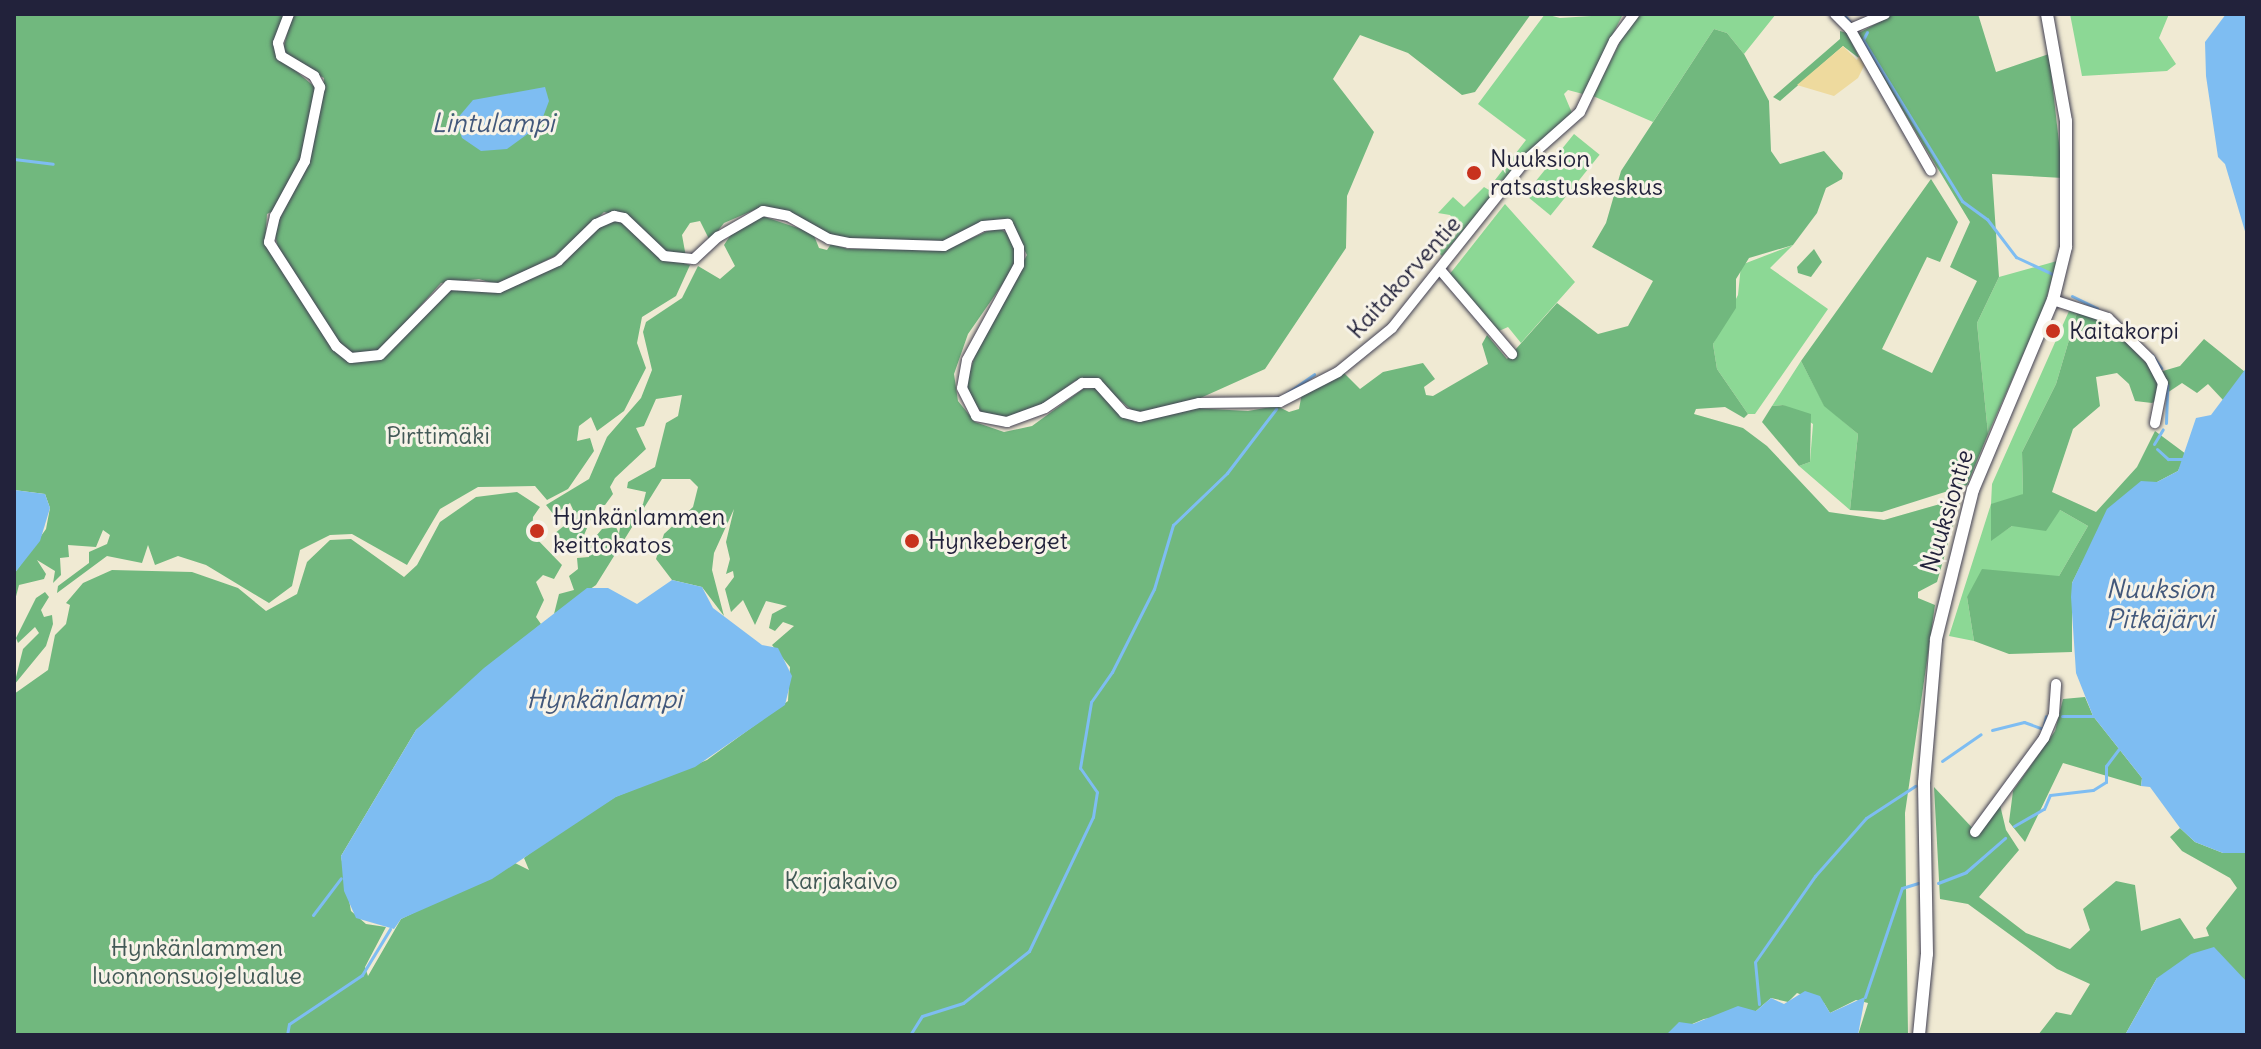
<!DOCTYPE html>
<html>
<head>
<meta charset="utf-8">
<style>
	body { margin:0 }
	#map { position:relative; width:2261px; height:1049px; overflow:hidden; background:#f0ead3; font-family:Delius,sans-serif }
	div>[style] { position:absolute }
	.green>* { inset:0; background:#8cd895; transform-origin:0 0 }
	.forest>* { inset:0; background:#71b87e }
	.sand>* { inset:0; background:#eeda9e }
	.water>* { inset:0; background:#7ebdf2 }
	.stream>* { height:3px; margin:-1.5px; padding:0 1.5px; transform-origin:1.5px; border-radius:1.5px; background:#7ebdf2 }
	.roads { filter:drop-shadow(0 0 2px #414052) drop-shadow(0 0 2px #414052) }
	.minor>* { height:10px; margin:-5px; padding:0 5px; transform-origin:5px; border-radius:5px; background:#fff }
	.tertiary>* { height:12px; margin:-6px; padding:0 6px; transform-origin:6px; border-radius:6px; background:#fff }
	.dots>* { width:22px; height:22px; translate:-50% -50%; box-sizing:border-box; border:4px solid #f7f3e8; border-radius:50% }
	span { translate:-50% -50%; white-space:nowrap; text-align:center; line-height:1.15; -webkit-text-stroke:6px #f7f3e8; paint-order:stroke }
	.poi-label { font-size:24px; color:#22223b }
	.left { translate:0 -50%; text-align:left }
	.street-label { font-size:24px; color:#22223b }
	.park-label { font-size:24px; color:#425956 }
	.water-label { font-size:26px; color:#42587b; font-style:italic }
	.frame { position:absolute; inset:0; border:16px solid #22223b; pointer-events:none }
</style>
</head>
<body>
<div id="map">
	<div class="green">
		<div style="clip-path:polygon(1545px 14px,1560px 18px,1623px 14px,1583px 94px,1568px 90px,1564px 94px,1572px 113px,1505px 180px,1495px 180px,1526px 140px,1478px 104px)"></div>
		<div style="clip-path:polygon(1643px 14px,1776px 14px,1744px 54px,1727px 33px,1714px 29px,1653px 122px,1593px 96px,1630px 22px)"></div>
		<div style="clip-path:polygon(2070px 14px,2169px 14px,2159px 38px,2176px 64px,2167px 71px,2082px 76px)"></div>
		<div style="left:1574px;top:134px;width:33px;height:78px;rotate:39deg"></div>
		<div style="clip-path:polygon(1484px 187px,1494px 193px,1442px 256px,1438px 252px,1457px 234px,1457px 223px,1450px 215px,1438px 213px,1453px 197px,1464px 207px)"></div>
		<div style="clip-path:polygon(1505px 204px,1575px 282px,1521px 343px,1508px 327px,1499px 331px,1449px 275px)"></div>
		<div style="clip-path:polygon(1793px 245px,1770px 268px,1828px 309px,1755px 414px,1748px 414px,1717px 369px,1713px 344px,1738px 295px,1741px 265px)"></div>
		<div style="clip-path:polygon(2057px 261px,2044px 307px,1988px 434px,1977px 323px,1999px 277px)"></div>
		<div style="clip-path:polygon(2069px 311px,2077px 313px,2056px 384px,2022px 452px,2023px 494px,1991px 540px,2012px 526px,2060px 510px,2088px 526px,2059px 576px,1967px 597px,1974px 641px,1949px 636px,1991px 504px,1992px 484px)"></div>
		<div style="clip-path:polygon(1801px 361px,1824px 405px,1858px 434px,1850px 510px,1799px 466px,1810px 462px,1813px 424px,1783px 405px,1772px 406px)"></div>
	</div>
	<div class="forest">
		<div style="clip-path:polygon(14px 14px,284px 14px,276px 54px,316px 88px,303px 154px,275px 210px,267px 214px,265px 245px,349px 362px,382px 359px,445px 291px,517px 285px,567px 260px,602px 222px,620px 221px,655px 254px,690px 265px,676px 296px,642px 317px,637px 343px,646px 368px,624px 411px,597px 431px,591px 417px,579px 426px,577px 441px,590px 438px,594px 451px,568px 489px,547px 500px,535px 486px,478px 487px,440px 509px,407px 565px,352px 534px,330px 535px,300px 550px,292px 586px,269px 603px,206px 565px,178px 556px,155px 565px,148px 545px,142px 563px,107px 556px,57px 593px,58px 586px,89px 563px,89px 552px,107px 544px,110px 535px,103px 530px,96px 547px,68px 545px,69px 557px,60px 558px,61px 575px,53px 583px,55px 571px,37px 560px,46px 574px,44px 579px,19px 585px,14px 604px,14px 574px,46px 529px,50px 508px,45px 494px,14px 490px)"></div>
		<div style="clip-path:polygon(292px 14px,1531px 14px,1475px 92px,1462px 95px,1408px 53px,1360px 35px,1333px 79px,1374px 132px,1347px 196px,1346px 248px,1265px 369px,1196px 400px,1150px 411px,1134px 412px,1094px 379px,1075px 381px,1040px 407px,1010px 418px,982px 413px,964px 390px,980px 340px,1027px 255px,1009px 220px,977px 224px,950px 241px,850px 239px,828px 234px,777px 209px,759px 208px,724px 223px,710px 241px,700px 221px,690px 223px,682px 235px,686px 257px,657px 249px,628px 218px,604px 212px,565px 251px,515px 276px,495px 284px,479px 279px,441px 283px,379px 352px,354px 354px,338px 343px,278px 248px,274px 230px,303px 173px,323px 96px,324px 78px,287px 59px,283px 50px)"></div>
		<div style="clip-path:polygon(1894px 14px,1978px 14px,1996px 72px,2049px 54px,2063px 178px,1992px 174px,1999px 277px,1977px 323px,1988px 434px,1967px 485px,1882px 512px,1850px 510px,1858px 434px,1824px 406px,1801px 361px,1931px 179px,1958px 222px,1940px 262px,1927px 257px,1882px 349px,1932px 373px,1977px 281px,1950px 267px,1970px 222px,1857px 34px)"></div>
		<div style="clip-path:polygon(1714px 29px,1727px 33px,1744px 54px,1769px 101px,1771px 151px,1780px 164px,1824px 151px,1843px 173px,1842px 179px,1826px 188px,1817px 213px,1793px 245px,1749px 258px,1736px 279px,1736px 308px,1713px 344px,1717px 369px,1748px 414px,1744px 418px,1725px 407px,1696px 409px,1694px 414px,1743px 428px,1767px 446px,1829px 512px,1884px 520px,1961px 498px,1937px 582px,1918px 592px,1918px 598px,1935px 605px,1905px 813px,1908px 1035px,1858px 1035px,1868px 1003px,1856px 1000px,1830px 1013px,1824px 1003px,1797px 993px,1788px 1002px,1771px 998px,1756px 1011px,1704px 1019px,1666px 1035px,14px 1035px,14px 694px,48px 670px,55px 635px,66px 624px,70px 605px,66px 603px,83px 583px,112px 570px,192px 572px,238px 588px,266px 611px,297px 594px,307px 562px,330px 540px,351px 539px,404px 577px,417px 565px,440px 522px,476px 497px,517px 492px,540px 507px,533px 517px,532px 534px,562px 565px,554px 579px,543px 575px,536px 582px,544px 600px,536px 617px,541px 624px,416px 730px,341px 856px,351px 911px,366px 924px,386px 927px,365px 967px,368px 976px,401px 919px,515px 863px,529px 870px,524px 858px,540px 845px,615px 797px,707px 760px,788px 701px,790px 667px,772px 645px,794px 626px,783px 622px,775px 631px,769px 628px,772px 614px,787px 606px,766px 601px,755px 625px,743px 600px,731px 612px,725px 589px,734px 577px,733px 571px,726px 574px,730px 559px,726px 542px,734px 509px,714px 553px,712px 570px,724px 616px,702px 587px,672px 580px,656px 559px,664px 534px,693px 507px,698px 487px,690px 479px,662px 479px,596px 585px,554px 614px,559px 594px,574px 590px,569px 576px,578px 569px,577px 558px,589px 557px,591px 542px,602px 529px,616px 527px,619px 534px,621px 521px,643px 504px,646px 492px,627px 488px,628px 482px,655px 467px,666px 423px,678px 416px,682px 395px,656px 399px,644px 426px,636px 428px,646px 449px,615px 478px,610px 487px,613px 494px,605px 505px,597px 505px,581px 542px,573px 548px,555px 547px,554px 534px,576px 516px,570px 503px,554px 515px,546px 505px,589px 479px,607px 437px,641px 398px,652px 370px,643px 332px,646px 322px,682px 298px,698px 266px,720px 279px,735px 266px,724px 245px,732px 233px,759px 215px,813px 233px,819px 248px,827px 250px,831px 244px,848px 249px,944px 250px,997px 227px,1010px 235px,1016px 255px,1011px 272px,968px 334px,954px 374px,958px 401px,975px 422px,1004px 432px,1032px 426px,1083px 389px,1097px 388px,1135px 422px,1192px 408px,1248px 411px,1277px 406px,1289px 412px,1299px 409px,1302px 393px,1344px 373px,1360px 389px,1383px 372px,1423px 363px,1435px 379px,1424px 387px,1426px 395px,1433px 396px,1488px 364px,1482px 344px,1487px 335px,1507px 359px,1557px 303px,1598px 334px,1628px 326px,1653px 281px,1592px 247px,1606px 223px,1621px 171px)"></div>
		<div style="clip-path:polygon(1840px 31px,1847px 33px,1860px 59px,1843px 46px,1780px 101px,1773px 97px,1840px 39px)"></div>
		<div style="clip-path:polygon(1814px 249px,1822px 262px,1811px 277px,1798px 273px,1797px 267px)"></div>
		<div style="clip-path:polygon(2077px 313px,2105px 321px,2156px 373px,2180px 366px,2204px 339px,2245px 372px,2223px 400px,2208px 384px,2197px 393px,2182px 383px,2152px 403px,2135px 401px,2129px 384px,2117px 373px,2096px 377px,2100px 406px,2073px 429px,2052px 492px,2096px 512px,2137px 467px,2155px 431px,2186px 454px,2178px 471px,2157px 482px,2082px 563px,2072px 583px,2072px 652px,2009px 654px,1974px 641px,1967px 597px,1982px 569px,2059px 576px,2088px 526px,2060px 510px,2046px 531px,2012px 526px,1991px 541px,1991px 504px,2023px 494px,2022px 452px,2056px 384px)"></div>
		<div style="clip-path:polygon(1783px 405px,1811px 414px,1810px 462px,1799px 466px,1762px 422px,1772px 406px)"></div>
		<div style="clip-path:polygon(45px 592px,49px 597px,41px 610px,44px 617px,52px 615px,53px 624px,46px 646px,14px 685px,23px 649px,39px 633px,35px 627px,18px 643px,16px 638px,36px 598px)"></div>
		<div style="clip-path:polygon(2085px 697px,2093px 716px,2142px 778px,2141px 786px,2063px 763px,2025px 842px,2009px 822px,2013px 791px,2055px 731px,2063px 699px)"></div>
		<div style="clip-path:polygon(1934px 787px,1978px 834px,2000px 805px,2006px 830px,2019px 850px,1979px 897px,2026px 933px,2070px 949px,2090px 930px,2083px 909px,2116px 881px,2135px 885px,2141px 931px,2180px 918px,2194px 939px,2209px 936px,2206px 928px,2237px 888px,2230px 878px,2182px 851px,2170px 837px,2180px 828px,2195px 842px,2223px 853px,2247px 853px,2247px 982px,2157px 978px,2125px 1035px,2038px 1035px,2056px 1012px,2071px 1015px,2090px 984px,2057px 969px,1968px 904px,1940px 899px)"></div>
	</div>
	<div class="sand">
		<div style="clip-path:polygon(1843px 46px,1857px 60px,1861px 52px,1866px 62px,1858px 78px,1834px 96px,1797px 85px)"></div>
	</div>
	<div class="water">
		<div style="clip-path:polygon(2226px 14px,2247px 14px,2247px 238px,2225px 164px,2218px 157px,2206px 76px,2205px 42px)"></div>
		<div style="clip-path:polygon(545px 87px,549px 101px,540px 125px,507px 149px,481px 151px,462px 138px,456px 120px,473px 100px)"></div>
		<div style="clip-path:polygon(2247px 367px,2247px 853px,2223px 853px,2195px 842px,2180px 828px,2150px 787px,2141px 786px,2142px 778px,2093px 716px,2076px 673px,2071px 597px,2072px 583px,2107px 509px,2141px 481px,2157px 482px,2178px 471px,2196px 418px,2211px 415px)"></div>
		<div style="clip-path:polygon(14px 490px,45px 494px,50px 508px,40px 541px,14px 574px)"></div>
		<div style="clip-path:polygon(672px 580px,702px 587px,713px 608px,762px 645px,778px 648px,792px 676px,785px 705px,695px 767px,616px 797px,492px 879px,401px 919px,394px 929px,356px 918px,344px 891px,341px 856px,416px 730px,484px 668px,587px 588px,608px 588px,637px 604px)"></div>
		<div style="clip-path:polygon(2214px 947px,2247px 982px,2247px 1035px,2125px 1035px,2157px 978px,2191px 954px)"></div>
		<div style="clip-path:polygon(1805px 991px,1820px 996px,1830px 1013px,1865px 997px,1858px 1035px,1666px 1035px,1679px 1022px,1693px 1024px,1738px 1006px,1756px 1011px,1771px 998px,1784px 1004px)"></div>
	</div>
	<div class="stream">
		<div style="left:1843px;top:14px;width:9px;rotate:49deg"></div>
		<div style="left:1867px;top:32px;width:9px;rotate:117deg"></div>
		<div style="left:1863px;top:40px;width:189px;rotate:58.4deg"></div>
		<div style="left:1962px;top:201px;width:31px;rotate:36deg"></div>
		<div style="left:1987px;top:219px;width:48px;rotate:52.7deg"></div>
		<div style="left:2016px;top:257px;width:40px;rotate:25deg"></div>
		<div style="left:14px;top:159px;width:39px;rotate:7deg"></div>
		<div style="left:2072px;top:296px;width:28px;rotate:26deg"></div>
		<div style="left:2152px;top:355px;width:16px;rotate:55deg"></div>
		<div style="left:1283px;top:396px;width:38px;rotate:-35deg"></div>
		<div style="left:2166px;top:423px;width:38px;rotate:-88deg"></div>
		<div style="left:2154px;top:444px;width:17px;rotate:-59deg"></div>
		<div style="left:2157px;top:449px;width:15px;rotate:42deg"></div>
		<div style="left:2168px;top:459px;width:16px"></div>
		<div style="left:2062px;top:716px;width:31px"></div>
		<div style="left:1992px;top:730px;width:33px;rotate:-14deg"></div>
		<div style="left:2024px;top:722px;width:20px;rotate:20deg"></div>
		<div style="left:2043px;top:729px;width:13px;rotate:-77deg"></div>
		<div style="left:1942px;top:761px;width:47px;rotate:-34.7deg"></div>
		<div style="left:2014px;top:826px;width:34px;rotate:-30deg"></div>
		<div style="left:2044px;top:809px;width:15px;rotate:-67deg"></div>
		<div style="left:2050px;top:795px;width:43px;rotate:-6.6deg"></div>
		<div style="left:2093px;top:790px;width:15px;rotate:-32deg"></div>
		<div style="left:2106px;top:782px;width:16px;rotate:-90deg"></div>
		<div style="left:2106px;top:766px;width:21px;rotate:-53deg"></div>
		<div style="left:1938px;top:883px;width:30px;rotate:-21deg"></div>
		<div style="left:1966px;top:872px;width:52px;rotate:-41.1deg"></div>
		<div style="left:313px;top:915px;width:46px;rotate:-52.9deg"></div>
		<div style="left:1865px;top:997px;width:115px;rotate:-71.3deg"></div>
		<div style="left:1902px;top:888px;width:17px;rotate:-17deg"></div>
		<div style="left:1759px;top:1004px;width:42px;rotate:-95.4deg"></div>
		<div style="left:1755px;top:962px;width:105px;rotate:-55.1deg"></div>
		<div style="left:1815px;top:876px;width:77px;rotate:-48.7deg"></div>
		<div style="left:1866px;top:818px;width:59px;rotate:-33.1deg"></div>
		<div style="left:287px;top:1035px;width:11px;rotate:-80deg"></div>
		<div style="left:289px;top:1024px;width:88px;rotate:-33.9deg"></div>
		<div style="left:362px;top:975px;width:54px;rotate:-58.7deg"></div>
		<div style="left:910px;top:1035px;width:22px;rotate:-58deg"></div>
		<div style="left:922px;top:1016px;width:43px;rotate:-17.6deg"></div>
		<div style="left:963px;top:1003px;width:84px;rotate:-38.2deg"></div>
		<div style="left:1029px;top:951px;width:148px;rotate:-64.5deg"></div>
		<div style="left:1093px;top:817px;width:25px;rotate:-81deg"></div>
		<div style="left:1097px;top:792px;width:29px;rotate:-125deg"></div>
		<div style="left:1080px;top:768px;width:67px;rotate:-80.5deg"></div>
		<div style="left:1091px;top:702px;width:37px;rotate:-55deg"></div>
		<div style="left:1112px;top:672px;width:93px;rotate:-63.2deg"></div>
		<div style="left:1154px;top:589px;width:67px;rotate:-73.5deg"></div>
		<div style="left:1173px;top:525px;width:75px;rotate:-43.9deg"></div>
		<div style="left:1227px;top:473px;width:81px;rotate:-52.6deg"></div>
	</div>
	<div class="roads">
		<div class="minor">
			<div style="left:289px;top:14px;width:31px;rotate:111deg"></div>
			<div style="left:278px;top:43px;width:13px;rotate:77deg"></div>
			<div style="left:281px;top:56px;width:39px;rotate:31deg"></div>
			<div style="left:314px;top:76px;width:13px;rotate:61deg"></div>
			<div style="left:320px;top:87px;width:76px;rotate:101.5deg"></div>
			<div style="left:305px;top:161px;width:63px;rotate:118.6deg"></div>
			<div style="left:275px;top:216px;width:27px;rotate:103deg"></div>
			<div style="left:269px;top:242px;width:124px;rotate:57.2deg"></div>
			<div style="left:336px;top:346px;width:19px;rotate:39deg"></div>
			<div style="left:351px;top:358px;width:29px;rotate:-6deg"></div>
			<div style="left:380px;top:355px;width:98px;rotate:-45.4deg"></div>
			<div style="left:449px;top:285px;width:50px;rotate:3.4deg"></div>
			<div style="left:499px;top:288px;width:65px;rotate:-24.6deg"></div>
			<div style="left:558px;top:261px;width:53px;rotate:-44.2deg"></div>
			<div style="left:596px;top:224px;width:20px;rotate:-24deg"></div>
			<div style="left:614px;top:216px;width:10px;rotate:11deg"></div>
			<div style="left:624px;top:218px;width:55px;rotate:43.5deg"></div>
			<div style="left:664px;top:256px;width:30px;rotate:6deg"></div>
			<div style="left:694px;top:259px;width:33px;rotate:-43deg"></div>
			<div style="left:718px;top:237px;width:52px;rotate:-30deg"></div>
			<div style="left:763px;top:211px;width:25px;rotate:11deg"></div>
			<div style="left:788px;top:216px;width:47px;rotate:29.3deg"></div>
			<div style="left:829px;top:239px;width:20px;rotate:11deg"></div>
			<div style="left:849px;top:243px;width:95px;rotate:1.8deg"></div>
			<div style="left:944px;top:246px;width:44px;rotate:-27.1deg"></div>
			<div style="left:983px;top:226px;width:25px;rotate:-5deg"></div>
			<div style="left:1008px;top:224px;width:26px;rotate:65deg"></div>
			<div style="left:1019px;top:248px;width:17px;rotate:90deg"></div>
			<div style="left:1019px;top:265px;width:108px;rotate:118.7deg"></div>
			<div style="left:967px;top:360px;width:28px;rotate:100deg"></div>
			<div style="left:962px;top:388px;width:31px;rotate:63deg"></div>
			<div style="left:976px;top:416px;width:32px;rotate:11deg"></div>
			<div style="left:1007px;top:422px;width:40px;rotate:-20.2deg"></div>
			<div style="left:1045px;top:408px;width:45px;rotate:-34deg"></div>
			<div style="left:1082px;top:383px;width:15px"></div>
			<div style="left:1097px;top:383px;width:40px;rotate:48deg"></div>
			<div style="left:1124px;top:413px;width:16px;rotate:14deg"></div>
			<div style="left:1140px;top:417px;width:61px;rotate:-13.3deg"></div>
			<div style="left:1199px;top:403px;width:81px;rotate:-0.7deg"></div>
			<div style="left:1280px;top:402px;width:65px;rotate:-27.3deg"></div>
			<div style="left:1338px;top:372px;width:70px;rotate:-39.2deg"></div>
			<div style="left:1392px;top:328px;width:215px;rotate:-51.4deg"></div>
			<div style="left:1526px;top:160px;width:72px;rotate:-41.6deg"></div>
			<div style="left:1580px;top:112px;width:79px;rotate:-64.4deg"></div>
			<div style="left:1614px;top:41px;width:34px;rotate:-53deg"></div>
			<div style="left:1835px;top:14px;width:21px;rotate:45deg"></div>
			<div style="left:1850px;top:29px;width:38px;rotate:-23deg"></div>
			<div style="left:1850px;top:29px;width:163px;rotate:60.3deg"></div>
			<div style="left:1442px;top:272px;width:108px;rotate:49.5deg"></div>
			<div style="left:2053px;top:300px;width:58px;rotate:18.1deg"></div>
			<div style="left:2108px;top:318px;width:59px;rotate:44.3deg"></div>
			<div style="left:2150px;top:359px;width:27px;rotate:62deg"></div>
			<div style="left:2163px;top:383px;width:41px;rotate:101.3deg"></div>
			<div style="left:1975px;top:832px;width:117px;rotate:-53.7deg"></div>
			<div style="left:2044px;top:738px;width:26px;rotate:-67deg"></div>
			<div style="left:2054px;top:714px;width:30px;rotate:-86deg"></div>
		</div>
		<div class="tertiary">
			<div style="left:1919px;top:1035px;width:81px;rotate:-84.4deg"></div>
			<div style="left:1927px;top:954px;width:171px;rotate:-91deg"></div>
			<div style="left:1924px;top:783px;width:144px;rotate:-85.2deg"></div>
			<div style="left:1936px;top:639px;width:154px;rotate:-76.1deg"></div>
			<div style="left:1973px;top:490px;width:206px;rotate:-67.2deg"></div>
			<div style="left:2053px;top:300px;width:55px;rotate:-76.2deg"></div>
			<div style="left:2066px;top:247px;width:126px;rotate:-90deg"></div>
			<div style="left:2066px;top:121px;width:109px;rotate:-100.1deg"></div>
		</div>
	</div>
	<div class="dots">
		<div style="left:1474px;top:173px;background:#c8321e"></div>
		<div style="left:2053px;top:331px;background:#c8321e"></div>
		<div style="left:537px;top:531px;background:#c8321e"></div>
		<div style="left:912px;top:541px;background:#c8321e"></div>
	</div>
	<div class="poi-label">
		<span class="left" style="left:1490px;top:173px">Nuuksion<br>ratsastuskeskus</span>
		<span class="left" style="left:2069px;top:331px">Kaitakorpi</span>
		<span class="left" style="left:553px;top:531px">Hynkänlammen<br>keittokatos</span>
		<span class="left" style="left:928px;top:541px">Hynkeberget</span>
	</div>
	<div class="street-label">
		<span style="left:1404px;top:277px;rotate:-48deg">Kaitakorventie</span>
		<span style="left:1947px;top:511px;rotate:-73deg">Nuuksiontie</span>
	</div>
	<div class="park-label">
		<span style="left:438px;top:436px">Pirttimäki</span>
		<span style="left:841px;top:881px">Karjakaivo</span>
		<span style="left:197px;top:962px">Hynkänlammen<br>luonnonsuojelualue</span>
	</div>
	<div class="water-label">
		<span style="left:493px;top:123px">Lintulampi</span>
		<span style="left:2160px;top:604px">Nuuksion<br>Pitkäjärvi</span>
		<span style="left:604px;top:699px">Hynkänlampi</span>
	</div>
	<div class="frame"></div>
</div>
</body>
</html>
